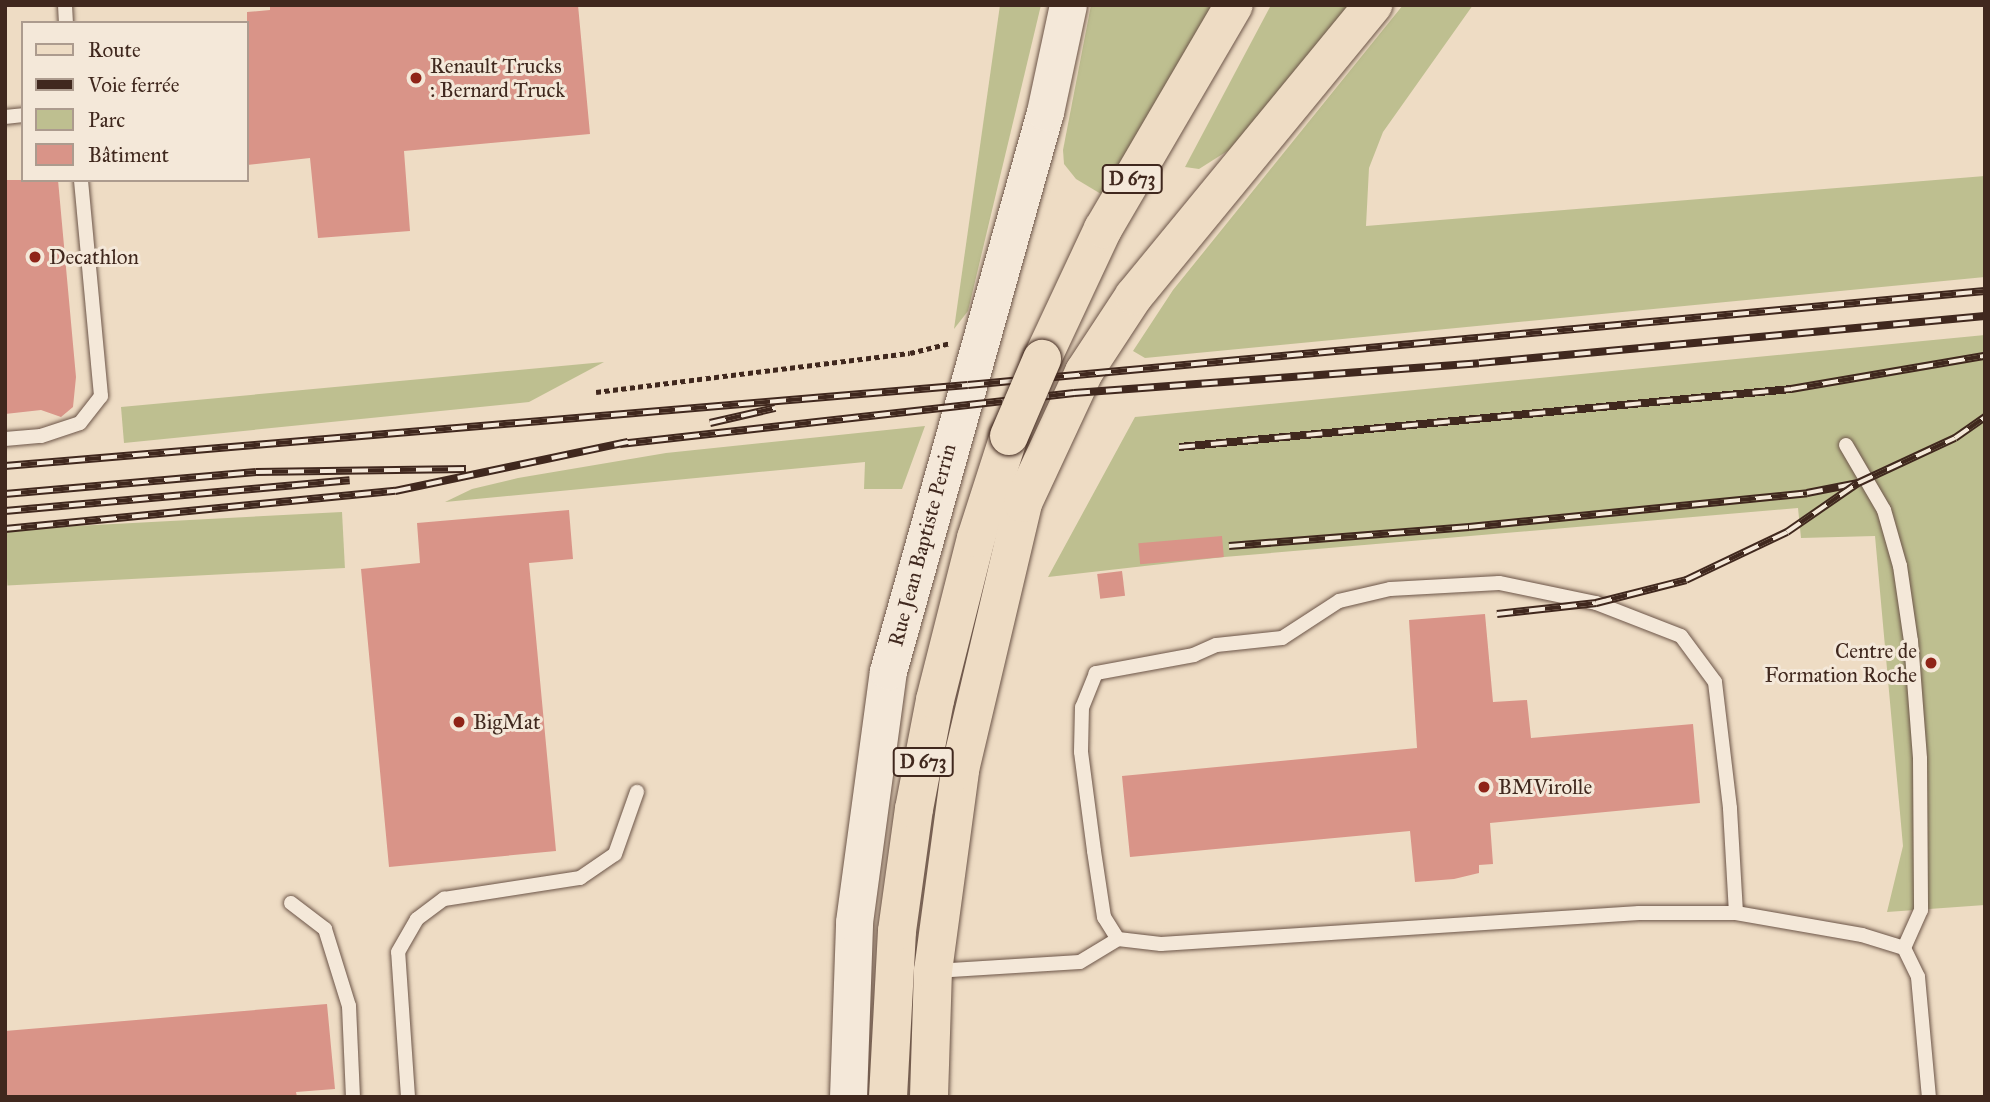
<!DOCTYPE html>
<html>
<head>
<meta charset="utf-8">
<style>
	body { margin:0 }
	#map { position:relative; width:1990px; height:1102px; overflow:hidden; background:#eedcc4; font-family:"IM FELL Great Primer",serif }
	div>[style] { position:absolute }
	.green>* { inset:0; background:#bebf90; transform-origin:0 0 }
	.building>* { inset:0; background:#d99488; transform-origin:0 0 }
	.path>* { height:4.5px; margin-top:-2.25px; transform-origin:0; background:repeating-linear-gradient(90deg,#40281e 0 5px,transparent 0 8.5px) }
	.roads { filter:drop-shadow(0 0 2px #6c5548) drop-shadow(0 0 2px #6c5548) }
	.lane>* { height:14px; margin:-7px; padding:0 7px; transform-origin:7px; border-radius:7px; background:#f4e8d9 }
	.secondary>* { height:37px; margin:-18.5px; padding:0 18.5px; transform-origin:18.5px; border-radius:18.5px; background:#f4e8d9 }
	.primary>* { height:38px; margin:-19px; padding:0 19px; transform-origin:19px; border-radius:19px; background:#eedcc4 }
	.rail>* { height:8px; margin-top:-4px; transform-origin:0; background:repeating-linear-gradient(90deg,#f4e8d9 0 16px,#40281e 0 32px); box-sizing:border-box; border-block:2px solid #40281e }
	.bridges { filter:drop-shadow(0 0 2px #40281e) drop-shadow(0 0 2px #40281e) }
	.primary-bridge>* { height:38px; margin:-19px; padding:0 19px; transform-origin:19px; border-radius:19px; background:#eedcc4 }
	.dots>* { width:19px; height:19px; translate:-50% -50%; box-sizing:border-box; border:4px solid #f4e8d9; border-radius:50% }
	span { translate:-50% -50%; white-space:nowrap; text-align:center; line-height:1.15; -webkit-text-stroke:6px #f4e8d9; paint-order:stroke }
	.shield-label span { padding:2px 5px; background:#f4e8d9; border:2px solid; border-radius:5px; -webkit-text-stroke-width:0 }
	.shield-label { font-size:19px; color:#40281e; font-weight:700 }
	.poi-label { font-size:21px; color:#40281e }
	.left { translate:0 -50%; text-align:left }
	.right { translate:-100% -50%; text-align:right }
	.street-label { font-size:21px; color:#40281e }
	.frame { position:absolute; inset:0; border:7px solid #40281e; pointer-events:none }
	.legend { position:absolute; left:21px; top:21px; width:228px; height:161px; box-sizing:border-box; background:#f4e8d9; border:2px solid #ac9b8e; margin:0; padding:9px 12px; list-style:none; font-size:21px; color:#40281e }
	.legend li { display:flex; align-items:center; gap:14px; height:35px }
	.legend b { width:35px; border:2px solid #ac9b8e }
</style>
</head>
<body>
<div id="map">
	<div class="green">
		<div style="clip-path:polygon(1000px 5px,1041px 5px,968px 311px,954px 329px)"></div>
		<div style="clip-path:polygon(1091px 5px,1215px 5px,1101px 194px,1076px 179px,1064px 164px,1063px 150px)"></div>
		<div style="clip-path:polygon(1271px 5px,1353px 5px,1229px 150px,1199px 169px,1185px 167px)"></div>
		<div style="clip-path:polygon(1403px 5px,1473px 5px,1383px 132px,1369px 168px,1366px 226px,1985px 176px,1985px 277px,1145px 358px,1133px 351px,1173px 290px)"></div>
		<div style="clip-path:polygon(1985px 335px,1985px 905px,1887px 912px,1903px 846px,1875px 536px,1801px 538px,1798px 508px,1224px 557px,1048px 577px,1135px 417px)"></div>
		<div style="clip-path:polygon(604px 362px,529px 402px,124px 443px,121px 407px)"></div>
		<div style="clip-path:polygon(925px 426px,902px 489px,864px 489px,865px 462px,445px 502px,472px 489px,518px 478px,666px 453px)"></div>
		<div style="left:342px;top:512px;width:56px;height:338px;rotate:87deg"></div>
	</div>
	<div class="building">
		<div style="clip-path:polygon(270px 5px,578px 5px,590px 134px,404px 151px,410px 231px,318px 238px,310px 158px,247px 165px,247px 12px,270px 10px)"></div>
		<div style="clip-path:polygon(5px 180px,58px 180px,76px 377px,73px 407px,61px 417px,41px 410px,5px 414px)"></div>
		<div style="clip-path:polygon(569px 510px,573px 559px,529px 563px,556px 851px,389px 867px,361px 569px,420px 563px,417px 523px)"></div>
		<div style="left:1222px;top:536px;width:21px;height:84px;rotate:85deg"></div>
		<div style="left:1122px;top:571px;width:25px;height:25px;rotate:83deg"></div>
		<div style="clip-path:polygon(1485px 614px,1493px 702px,1527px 700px,1531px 738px,1693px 724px,1700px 803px,1490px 823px,1493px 864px,1479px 865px,1479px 873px,1454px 879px,1415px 882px,1410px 831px,1130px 857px,1122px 776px,1417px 748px,1409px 620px)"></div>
		<div style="clip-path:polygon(327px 1004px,335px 1089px,296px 1092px,297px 1097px,5px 1097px,5px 1031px)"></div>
	</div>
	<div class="path">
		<div style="left:596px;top:392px;width:316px;rotate:-7.1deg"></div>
		<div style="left:910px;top:353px;width:41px;rotate:-14deg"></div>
	</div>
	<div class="roads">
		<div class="lane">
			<div style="left:65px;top:5px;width:18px;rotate:87deg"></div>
			<div style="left:5px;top:117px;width:18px;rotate:-6deg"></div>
			<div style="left:5px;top:439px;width:36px;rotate:-5deg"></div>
			<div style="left:41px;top:436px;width:41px;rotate:-18.4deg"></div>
			<div style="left:80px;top:423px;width:34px;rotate:-52deg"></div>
			<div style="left:101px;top:396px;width:217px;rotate:-95.3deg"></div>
			<div style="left:1846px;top:445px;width:75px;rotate:59.7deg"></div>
			<div style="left:1884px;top:510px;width:58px;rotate:74.1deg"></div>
			<div style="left:1900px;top:566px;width:76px;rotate:81.7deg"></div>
			<div style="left:1911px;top:641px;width:118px;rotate:85.6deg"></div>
			<div style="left:1920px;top:759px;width:151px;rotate:89.6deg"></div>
			<div style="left:1921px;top:910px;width:42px;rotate:114.1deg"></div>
			<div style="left:291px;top:903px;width:43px;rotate:37.4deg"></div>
			<div style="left:325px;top:929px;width:81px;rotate:72.7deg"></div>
			<div style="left:349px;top:1006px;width:91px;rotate:87.5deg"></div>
			<div style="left:1736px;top:913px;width:105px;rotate:-93.3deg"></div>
			<div style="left:1730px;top:808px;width:127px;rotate:-96.8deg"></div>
			<div style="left:1715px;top:682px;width:57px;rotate:-126.5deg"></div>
			<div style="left:1681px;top:636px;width:91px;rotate:-158.8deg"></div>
			<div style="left:1596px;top:603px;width:99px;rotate:-168.3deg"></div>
			<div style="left:1499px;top:583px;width:109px;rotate:176.8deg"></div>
			<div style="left:1390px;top:589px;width:52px;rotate:166.8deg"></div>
			<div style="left:1339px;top:601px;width:68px;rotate:147deg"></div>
			<div style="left:1282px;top:638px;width:66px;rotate:173.9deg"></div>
			<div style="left:1216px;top:645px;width:24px;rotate:156deg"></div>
			<div style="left:1194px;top:655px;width:100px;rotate:169.6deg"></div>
			<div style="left:1096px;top:673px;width:37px;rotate:112deg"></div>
			<div style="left:1082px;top:707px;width:45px;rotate:91.3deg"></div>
			<div style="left:1081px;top:752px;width:100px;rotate:82.5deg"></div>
			<div style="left:1094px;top:851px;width:67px;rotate:81.4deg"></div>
			<div style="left:1104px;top:917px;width:26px;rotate:58deg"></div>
			<div style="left:1118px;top:939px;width:43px;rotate:6.6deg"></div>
			<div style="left:1161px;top:944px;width:479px;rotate:-3.7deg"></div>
			<div style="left:1639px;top:913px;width:97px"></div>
			<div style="left:1736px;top:913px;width:128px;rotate:9.9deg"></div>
			<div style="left:1862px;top:935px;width:44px;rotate:17.2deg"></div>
			<div style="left:1904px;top:948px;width:32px;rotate:64deg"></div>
			<div style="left:1918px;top:977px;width:121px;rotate:84.8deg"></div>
			<div style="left:935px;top:971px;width:145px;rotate:-3.6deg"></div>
			<div style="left:1080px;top:962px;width:44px;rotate:-31.2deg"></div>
			<div style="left:408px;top:1097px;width:145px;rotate:-93.9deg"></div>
			<div style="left:398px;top:952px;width:38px;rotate:-60deg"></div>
			<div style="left:417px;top:919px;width:34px;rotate:-37deg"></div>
			<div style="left:444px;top:899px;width:138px;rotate:-8.8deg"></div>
			<div style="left:580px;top:878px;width:42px;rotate:-34.4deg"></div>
			<div style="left:615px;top:854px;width:66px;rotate:-70.5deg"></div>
		</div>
		<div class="secondary">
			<div style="left:848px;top:1097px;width:175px;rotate:-88deg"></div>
			<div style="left:854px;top:922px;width:253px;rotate:-82.3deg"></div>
			<div style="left:888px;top:671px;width:581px;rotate:-74.31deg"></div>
			<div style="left:1045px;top:112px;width:109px;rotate:-77.9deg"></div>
		</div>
		<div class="primary">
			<div style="left:1042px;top:359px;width:144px;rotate:-64.9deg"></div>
			<div style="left:1103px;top:229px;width:259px;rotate:-59.7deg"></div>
			<div style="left:888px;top:1097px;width:166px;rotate:-86.9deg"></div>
			<div style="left:897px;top:931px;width:123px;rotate:-82.1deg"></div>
			<div style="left:914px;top:809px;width:111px;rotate:-79.1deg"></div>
			<div style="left:935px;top:700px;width:167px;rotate:-75.8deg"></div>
			<div style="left:976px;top:538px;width:107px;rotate:-72.1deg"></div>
			<div style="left:929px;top:1097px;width:126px;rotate:-88.2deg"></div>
			<div style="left:933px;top:971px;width:203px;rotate:-82.3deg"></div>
			<div style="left:960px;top:770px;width:274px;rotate:-76.7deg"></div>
			<div style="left:1023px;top:503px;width:145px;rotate:-65deg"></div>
			<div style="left:1084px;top:372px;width:91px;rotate:-56.7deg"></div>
			<div style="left:1134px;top:296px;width:377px;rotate:-50.6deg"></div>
		</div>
	</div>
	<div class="rail">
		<div style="left:710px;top:423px;width:67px;rotate:-13deg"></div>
		<div style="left:620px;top:444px;width:457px;rotate:-6.4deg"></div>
		<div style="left:1074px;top:393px;width:406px;rotate:-4.2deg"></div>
		<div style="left:1479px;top:363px;width:508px;rotate:-5.31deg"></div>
		<div style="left:1179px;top:447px;width:615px;rotate:-5.41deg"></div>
		<div style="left:1791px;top:389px;width:197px;rotate:-9.7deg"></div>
		<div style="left:5px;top:466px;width:966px;rotate:-4.81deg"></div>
		<div style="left:968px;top:385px;width:1021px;rotate:-5.28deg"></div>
		<div style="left:5px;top:494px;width:252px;rotate:-5deg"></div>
		<div style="left:256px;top:472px;width:210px;rotate:-0.8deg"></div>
		<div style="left:5px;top:511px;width:346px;rotate:-5.1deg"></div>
		<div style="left:5px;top:529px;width:392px;rotate:-5.6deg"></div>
		<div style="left:395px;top:491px;width:238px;rotate:-11.9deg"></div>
		<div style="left:1229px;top:546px;width:241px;rotate:-4.5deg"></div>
		<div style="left:1469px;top:527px;width:340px;rotate:-5.7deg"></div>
		<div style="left:1807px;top:493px;width:52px;rotate:-11.1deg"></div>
		<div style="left:1497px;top:614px;width:100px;rotate:-6.3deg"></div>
		<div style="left:1596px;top:603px;width:93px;rotate:-14.3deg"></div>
		<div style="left:1686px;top:580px;width:112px;rotate:-25.4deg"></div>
		<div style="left:1787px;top:532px;width:86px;rotate:-34.6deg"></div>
		<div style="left:1858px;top:483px;width:107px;rotate:-24.9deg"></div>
		<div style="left:1955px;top:438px;width:37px;rotate:-35deg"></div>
	</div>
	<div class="bridges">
		<div class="primary-bridge">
			<div style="left:1009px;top:436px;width:84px;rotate:-66.8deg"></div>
		</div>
	</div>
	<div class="dots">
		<div style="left:416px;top:78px;background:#8f2418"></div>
		<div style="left:35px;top:257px;background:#8f2418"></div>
		<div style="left:1931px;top:663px;background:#8f2418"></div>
		<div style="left:459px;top:722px;background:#8f2418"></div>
		<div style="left:1484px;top:787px;background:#8f2418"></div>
	</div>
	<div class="shield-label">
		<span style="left:1132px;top:179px">D 673</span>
		<span style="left:923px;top:762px">D 673</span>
	</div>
	<div class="poi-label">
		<span class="left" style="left:430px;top:78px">Renault Trucks<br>: Bernard Truck</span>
		<span class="left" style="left:49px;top:257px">Decathlon</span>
		<span class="right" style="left:1917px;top:663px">Centre de<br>Formation Roche</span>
		<span class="left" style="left:473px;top:722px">BigMat</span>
		<span class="left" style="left:1498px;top:787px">BMVirolle</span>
	</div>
	<div class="street-label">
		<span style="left:922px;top:545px;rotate:-75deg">Rue Jean Baptiste Perrin</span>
	</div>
	<div class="frame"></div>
	<ul class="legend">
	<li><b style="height:9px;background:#eedcc4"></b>Route</li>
	<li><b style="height:9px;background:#40281e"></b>Voie ferrée</li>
	<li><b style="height:19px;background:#bebf90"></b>Parc</li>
	<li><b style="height:19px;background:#d99488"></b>Bâtiment</li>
	</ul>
</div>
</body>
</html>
